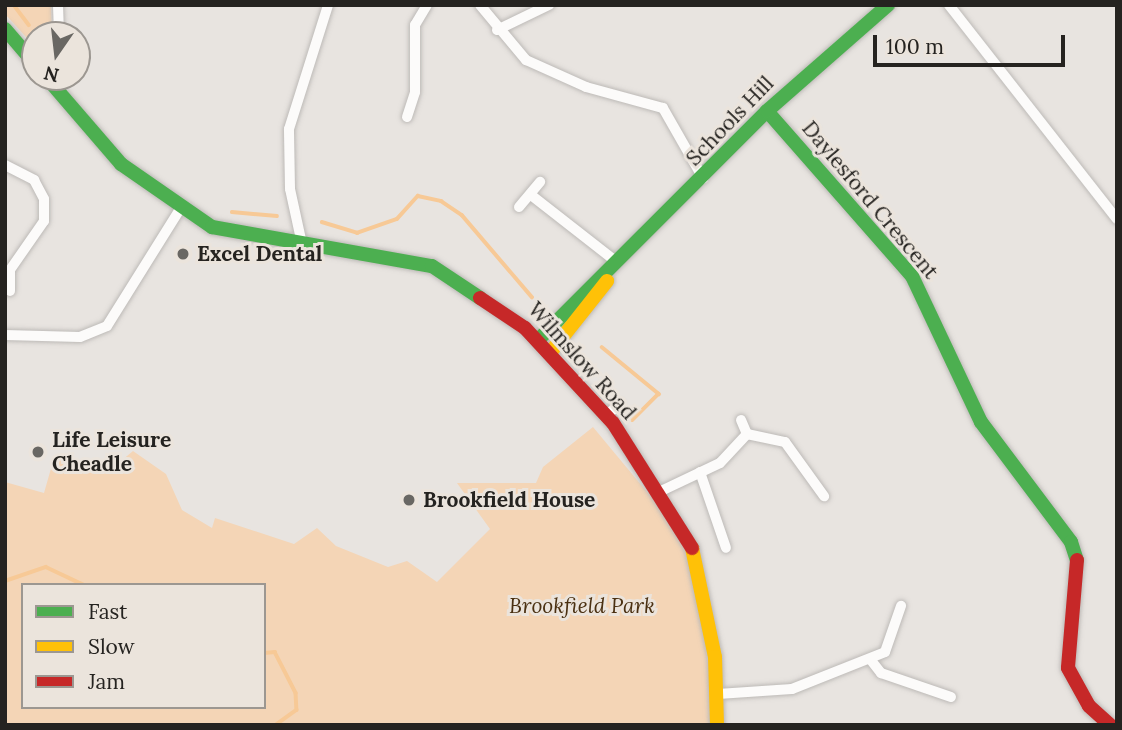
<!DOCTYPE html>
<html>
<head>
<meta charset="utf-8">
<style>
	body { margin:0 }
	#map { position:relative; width:1122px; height:730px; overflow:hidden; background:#e8e4e0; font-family:Lora,serif }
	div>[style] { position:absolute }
	.green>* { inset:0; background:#f4d5b6 }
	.stream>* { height:3.5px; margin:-1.75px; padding:0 1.75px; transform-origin:1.75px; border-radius:1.75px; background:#f7c996 }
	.roads { filter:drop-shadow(0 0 2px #bdbab7) drop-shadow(0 0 2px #bdbab7) }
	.street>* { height:10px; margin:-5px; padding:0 5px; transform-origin:5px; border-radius:5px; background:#fcfbfa }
	.fast>* { height:14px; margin:-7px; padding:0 7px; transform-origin:7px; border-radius:7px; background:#4caf50 }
	.slow>* { height:14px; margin:-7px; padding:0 7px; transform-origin:7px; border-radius:7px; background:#ffc107 }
	.jam>* { height:14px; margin:-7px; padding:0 7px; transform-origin:7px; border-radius:7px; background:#c62828 }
	.dots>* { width:19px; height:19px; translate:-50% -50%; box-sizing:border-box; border:4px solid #ebe4dc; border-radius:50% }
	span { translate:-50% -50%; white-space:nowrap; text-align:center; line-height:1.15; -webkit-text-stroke:6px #ebe4dc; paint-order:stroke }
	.street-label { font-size:21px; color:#252320 }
	.poi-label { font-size:21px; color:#252320; font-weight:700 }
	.left { translate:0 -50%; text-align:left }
	.park-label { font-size:21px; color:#4a3011; font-style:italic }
	.frame { position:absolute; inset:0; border:7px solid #252320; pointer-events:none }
	.legend { position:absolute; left:21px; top:583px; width:245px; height:126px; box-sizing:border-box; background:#ebe4dc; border:2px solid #9c9791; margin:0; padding:9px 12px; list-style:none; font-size:21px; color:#252320 }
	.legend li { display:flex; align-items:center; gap:14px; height:35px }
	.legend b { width:35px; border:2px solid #9c9791 }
	.north { position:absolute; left:21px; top:21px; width:70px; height:70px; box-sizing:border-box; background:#ebe4dc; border:2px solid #9c9791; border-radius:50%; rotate:194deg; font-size:19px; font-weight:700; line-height:28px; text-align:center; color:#252320 }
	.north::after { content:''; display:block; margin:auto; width:24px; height:32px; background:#696763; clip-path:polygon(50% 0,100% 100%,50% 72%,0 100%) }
	.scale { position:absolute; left:873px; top:35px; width:192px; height:32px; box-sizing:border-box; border:4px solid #252320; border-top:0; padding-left:9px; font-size:21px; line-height:24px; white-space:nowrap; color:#252320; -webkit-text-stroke:5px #ebe4dc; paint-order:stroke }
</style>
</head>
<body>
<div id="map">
	<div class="green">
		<div style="clip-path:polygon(5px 5px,51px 5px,52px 35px,35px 35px,35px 47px,5px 14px)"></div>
		<div style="clip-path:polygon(evenodd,593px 427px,691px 545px,717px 725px,5px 725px,5px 482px,44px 493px,54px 458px,115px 466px,133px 451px,166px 474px,182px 510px,212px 528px,215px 518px,294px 544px,317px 528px,336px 546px,388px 567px,407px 561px,437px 582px,490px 529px,457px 483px,536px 483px,543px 467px,593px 427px,23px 585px,264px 585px,264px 707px,23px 707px,23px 585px)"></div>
	</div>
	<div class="stream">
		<div style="left:14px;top:5px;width:25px;rotate:53deg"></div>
		<div style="left:232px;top:212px;width:45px;rotate:5.1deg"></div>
		<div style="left:322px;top:222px;width:37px;rotate:17deg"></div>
		<div style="left:357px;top:233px;width:42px;rotate:-19.3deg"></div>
		<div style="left:397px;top:219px;width:31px;rotate:-48deg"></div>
		<div style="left:418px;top:196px;width:24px;rotate:12deg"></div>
		<div style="left:441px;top:201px;width:25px;rotate:34deg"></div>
		<div style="left:462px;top:215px;width:108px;rotate:49.5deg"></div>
		<div style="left:602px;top:347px;width:74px;rotate:39.5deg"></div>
		<div style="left:659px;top:394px;width:37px;rotate:135deg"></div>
		<div style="left:5px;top:581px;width:43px;rotate:-18.9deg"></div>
		<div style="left:46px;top:567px;width:42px;rotate:25.3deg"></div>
		<div style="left:264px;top:653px;width:11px;rotate:-5deg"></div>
		<div style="left:275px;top:652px;width:46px;rotate:62.9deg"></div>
		<div style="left:296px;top:693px;width:17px;rotate:87deg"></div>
		<div style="left:297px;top:710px;width:26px;rotate:144deg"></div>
	</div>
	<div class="roads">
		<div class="street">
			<div style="left:58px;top:5px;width:30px;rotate:88deg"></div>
			<div style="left:480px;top:5px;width:72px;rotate:50.1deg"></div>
			<div style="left:526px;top:60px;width:66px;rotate:24.2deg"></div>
			<div style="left:586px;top:87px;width:80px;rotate:15.3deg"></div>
			<div style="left:663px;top:108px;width:81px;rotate:60.3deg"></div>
			<div style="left:949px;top:5px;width:272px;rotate:51.9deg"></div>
			<div style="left:497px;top:30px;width:58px;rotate:-25.7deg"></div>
			<div style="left:407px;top:117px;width:26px;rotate:-72deg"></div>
			<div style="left:415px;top:92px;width:67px;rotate:-90deg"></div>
			<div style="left:415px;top:25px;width:23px;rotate:-59deg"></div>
			<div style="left:5px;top:165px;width:33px;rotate:27deg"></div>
			<div style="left:34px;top:180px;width:21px;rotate:62deg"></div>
			<div style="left:44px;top:199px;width:22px;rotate:90deg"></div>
			<div style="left:44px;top:221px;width:60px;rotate:124.8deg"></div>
			<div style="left:10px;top:270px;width:21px;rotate:90deg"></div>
			<div style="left:531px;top:195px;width:110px;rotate:38deg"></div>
			<div style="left:519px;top:207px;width:33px;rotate:-50deg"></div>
			<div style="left:302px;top:244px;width:56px;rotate:-102.3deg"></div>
			<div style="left:290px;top:189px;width:60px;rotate:-91deg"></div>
			<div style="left:289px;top:129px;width:130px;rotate:-72.5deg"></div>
			<div style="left:5px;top:335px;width:75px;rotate:1.5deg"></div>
			<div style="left:80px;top:337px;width:29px;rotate:-22deg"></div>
			<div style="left:107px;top:326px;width:138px;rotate:-58deg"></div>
			<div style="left:606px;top:415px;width:15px;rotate:-37deg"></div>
			<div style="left:741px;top:420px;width:15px;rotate:67deg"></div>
			<div style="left:700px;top:472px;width:80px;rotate:71.1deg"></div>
			<div style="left:661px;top:491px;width:65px;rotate:-25.4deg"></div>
			<div style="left:720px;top:463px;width:40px;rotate:-47deg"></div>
			<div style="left:747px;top:434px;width:39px;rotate:12deg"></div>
			<div style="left:785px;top:442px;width:67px;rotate:54.2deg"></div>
			<div style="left:870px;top:659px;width:18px;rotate:52deg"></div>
			<div style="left:881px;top:673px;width:74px;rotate:18.9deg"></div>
			<div style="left:718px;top:694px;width:74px;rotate:-3.9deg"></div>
			<div style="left:792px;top:689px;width:100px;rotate:-21.7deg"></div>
			<div style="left:885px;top:652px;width:49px;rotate:-70.8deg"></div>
		</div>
		<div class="fast">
			<div style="left:5px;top:29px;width:46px;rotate:49.4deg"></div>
			<div style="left:46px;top:77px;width:115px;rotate:49.2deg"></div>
			<div style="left:121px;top:164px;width:111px;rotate:34.7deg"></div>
			<div style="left:212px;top:227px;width:223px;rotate:10.1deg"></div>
			<div style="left:432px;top:266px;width:58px;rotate:33.7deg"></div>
			<div style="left:767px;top:111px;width:220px;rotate:48.7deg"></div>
			<div style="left:912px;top:276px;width:161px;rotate:64.7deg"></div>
			<div style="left:981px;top:422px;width:150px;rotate:53.1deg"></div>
			<div style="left:1071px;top:542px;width:19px;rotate:72deg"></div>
			<div style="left:538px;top:340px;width:324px;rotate:-45deg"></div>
			<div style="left:767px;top:111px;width:161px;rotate:-41.2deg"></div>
		</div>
		<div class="slow">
			<div style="left:550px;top:353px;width:92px;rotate:-51.6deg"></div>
			<div style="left:692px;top:548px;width:111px;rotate:78.1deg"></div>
			<div style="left:715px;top:657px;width:68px;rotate:88.3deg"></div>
		</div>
		<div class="jam">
			<div style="left:480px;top:298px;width:54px;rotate:33.7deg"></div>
			<div style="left:525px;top:328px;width:129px;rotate:47.2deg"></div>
			<div style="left:613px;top:423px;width:148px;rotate:57.7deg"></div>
			<div style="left:1077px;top:560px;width:108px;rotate:94.8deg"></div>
			<div style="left:1068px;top:668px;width:43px;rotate:61.1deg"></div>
			<div style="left:1089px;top:706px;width:28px;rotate:42deg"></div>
		</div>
	</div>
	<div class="dots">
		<div style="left:183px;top:254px;background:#696763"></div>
		<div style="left:38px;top:452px;background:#696763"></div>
		<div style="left:409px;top:500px;background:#696763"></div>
	</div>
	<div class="street-label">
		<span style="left:730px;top:121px;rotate:-46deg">Schools Hill</span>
		<span style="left:870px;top:200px;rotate:50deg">Daylesford Crescent</span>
		<span style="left:582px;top:361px;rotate:48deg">Wilmslow Road</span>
	</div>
	<div class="poi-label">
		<span class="left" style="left:197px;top:254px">Excel Dental</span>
		<span class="left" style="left:52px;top:452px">Life Leisure<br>Cheadle</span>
		<span class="left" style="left:423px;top:500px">Brookfield House</span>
	</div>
	<div class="park-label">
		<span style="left:582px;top:606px">Brookfield Park</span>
	</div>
	<div class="frame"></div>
	<ul class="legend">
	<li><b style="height:9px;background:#4caf50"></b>Fast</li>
	<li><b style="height:9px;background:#ffc107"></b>Slow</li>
	<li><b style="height:9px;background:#c62828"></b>Jam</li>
	</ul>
	<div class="north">N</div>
	<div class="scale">100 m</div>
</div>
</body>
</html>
